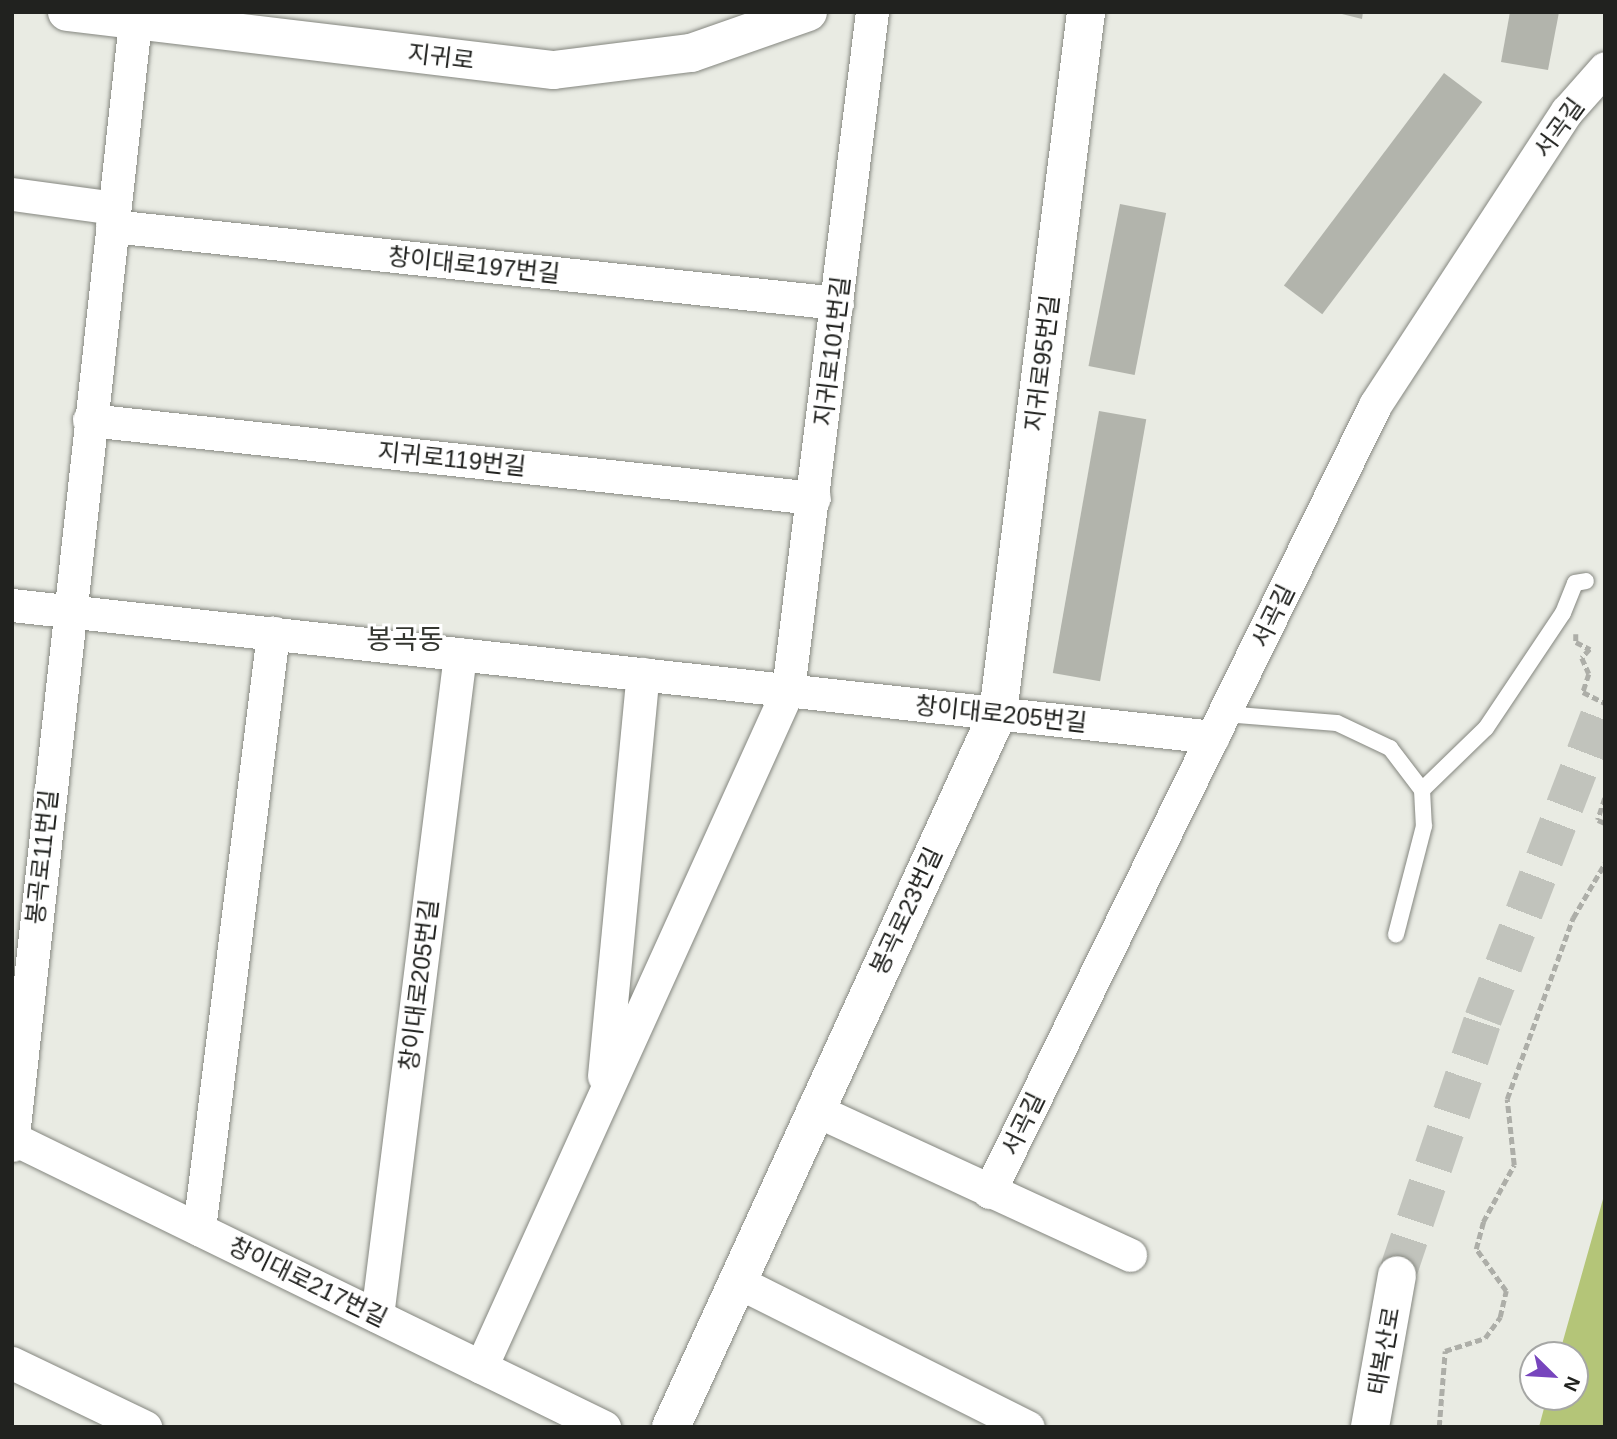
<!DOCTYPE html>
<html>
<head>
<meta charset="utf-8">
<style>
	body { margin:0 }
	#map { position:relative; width:1617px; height:1439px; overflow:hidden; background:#e9ebe3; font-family:Helvetica,"Noto Sans KR",sans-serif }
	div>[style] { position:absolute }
	.green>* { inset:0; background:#b4c578 }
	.building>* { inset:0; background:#b2b4ac; transform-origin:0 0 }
	.secondary-tunnel>* { height:38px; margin-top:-19px; transform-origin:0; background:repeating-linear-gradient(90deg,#c1c3bc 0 38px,transparent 0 57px) }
	.path>* { height:4.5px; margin-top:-2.25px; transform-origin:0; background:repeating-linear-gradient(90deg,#adaea8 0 7px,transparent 0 10.5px) }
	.roads { filter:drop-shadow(0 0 2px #858780) drop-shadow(0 0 2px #858780) }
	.lane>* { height:16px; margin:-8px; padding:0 8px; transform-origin:8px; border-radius:8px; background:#fff }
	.street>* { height:33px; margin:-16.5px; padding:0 16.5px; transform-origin:16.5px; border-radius:16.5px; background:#fff }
	.secondary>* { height:38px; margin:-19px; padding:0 19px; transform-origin:19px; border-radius:19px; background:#fff }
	span { translate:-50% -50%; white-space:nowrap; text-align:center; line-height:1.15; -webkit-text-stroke:6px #fff; paint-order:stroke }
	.street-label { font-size:24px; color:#21221f }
	.quarter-label { font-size:28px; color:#343630 }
	.frame { position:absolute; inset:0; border:14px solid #21221f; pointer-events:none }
	.north { position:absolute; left:1519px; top:1341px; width:70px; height:70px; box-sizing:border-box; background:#fff; border:2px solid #a6a7a5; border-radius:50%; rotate:114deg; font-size:19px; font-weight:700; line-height:28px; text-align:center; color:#21221f }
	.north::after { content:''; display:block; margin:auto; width:24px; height:32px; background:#7745bd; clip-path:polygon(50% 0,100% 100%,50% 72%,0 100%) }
</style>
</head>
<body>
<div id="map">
	<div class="green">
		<div style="clip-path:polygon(1605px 1192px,1605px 1427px,1539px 1427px,1547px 1397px,1575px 1397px,1575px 1355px,1559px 1355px)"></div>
	</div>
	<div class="building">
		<div style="clip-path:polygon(1334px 12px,1363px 12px,1362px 19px)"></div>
		<div style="clip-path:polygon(1510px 12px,1559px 12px,1548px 70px,1501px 62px)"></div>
		<div style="left:1444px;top:73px;width:48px;height:266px;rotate:37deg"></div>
		<div style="left:1120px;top:204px;width:47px;height:165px;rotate:11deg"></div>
		<div style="left:1099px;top:411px;width:48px;height:266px;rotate:10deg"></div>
	</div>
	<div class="secondary-tunnel">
		<div style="left:1397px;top:1275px;width:270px;rotate:-71.4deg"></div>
		<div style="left:1483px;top:1019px;width:340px;rotate:-69deg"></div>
	</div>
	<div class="path">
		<div style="left:1576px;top:634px;width:8px;rotate:90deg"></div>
		<div style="left:1576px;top:642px;width:16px;rotate:27deg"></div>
		<div style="left:1590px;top:649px;width:12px;rotate:132deg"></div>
		<div style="left:1582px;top:658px;width:17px;rotate:66deg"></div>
		<div style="left:1589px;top:674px;width:19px;rotate:108deg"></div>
		<div style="left:1583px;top:692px;width:25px;rotate:27deg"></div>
		<div style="left:1605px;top:798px;width:23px;rotate:108deg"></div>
		<div style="left:1598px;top:820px;width:8px;rotate:23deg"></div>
		<div style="left:1439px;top:1427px;width:76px;rotate:-85.5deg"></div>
		<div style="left:1445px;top:1351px;width:42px;rotate:-18deg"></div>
		<div style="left:1485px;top:1338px;width:26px;rotate:-54deg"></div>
		<div style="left:1500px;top:1317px;width:27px;rotate:-77deg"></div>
		<div style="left:1506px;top:1291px;width:52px;rotate:-125.5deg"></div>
		<div style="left:1476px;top:1249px;width:28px;rotate:-75deg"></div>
		<div style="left:1483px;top:1222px;width:65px;rotate:-61.5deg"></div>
		<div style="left:1514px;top:1165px;width:66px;rotate:-96.1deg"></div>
		<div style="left:1507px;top:1099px;width:193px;rotate:-70deg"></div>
		<div style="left:1573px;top:918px;width:64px;rotate:-59.8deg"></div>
	</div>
	<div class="roads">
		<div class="lane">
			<div style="left:1225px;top:714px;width:112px;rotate:4.6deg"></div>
			<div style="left:1337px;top:723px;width:59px;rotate:25.3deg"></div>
			<div style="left:1390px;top:748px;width:53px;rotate:52.7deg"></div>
			<div style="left:1422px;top:790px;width:36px;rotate:87deg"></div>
			<div style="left:1424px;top:826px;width:112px;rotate:104.5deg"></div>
			<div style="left:1422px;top:790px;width:89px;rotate:-44.1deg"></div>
			<div style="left:1486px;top:728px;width:138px;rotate:-56.2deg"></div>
			<div style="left:1563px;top:613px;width:32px;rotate:-68deg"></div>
			<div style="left:1575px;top:583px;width:11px;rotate:-10deg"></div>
		</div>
		<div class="street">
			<div style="left:12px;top:194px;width:103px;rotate:7.8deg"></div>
			<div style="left:112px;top:226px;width:729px;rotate:6.06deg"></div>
			<div style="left:89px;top:420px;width:729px;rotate:6.14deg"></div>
			<div style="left:12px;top:605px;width:1208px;rotate:6.27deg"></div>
			<div style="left:604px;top:1076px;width:404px;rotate:-84.5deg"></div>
			<div style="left:813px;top:1109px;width:349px;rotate:24.7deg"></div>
			<div style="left:12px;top:1138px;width:659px;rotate:26.02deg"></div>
			<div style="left:12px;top:1145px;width:1140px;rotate:-83.75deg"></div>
			<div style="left:989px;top:1192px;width:877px;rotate:-63.87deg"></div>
			<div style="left:1375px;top:405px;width:351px;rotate:-56.9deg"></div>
			<div style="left:1567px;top:111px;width:57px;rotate:-48.5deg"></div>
			<div style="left:199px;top:1229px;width:601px;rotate:-82.92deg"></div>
			<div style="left:738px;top:1282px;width:324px;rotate:26.6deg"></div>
			<div style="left:377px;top:1316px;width:667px;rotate:-82.85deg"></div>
			<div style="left:12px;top:1363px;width:148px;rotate:25.7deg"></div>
			<div style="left:481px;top:1367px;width:743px;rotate:-65.61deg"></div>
			<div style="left:788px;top:690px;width:683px;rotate:-82.94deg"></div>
		</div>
		<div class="secondary">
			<div style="left:67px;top:12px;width:490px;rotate:6.8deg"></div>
			<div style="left:554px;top:70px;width:138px;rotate:-7.1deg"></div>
			<div style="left:691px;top:53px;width:124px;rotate:-19.3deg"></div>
			<div style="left:671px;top:1427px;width:785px;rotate:-65.39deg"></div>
			<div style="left:998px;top:713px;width:707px;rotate:-82.84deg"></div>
			<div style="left:1370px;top:1427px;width:154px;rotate:-79.9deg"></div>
		</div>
	</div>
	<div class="street-label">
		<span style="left:441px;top:57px;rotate:7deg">지귀로</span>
		<span style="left:1559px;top:128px;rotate:-54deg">서곡길</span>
		<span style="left:474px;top:265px;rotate:6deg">창이대로197번길</span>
		<span style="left:832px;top:351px;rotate:-83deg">지귀로101번길</span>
		<span style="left:1042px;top:363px;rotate:-83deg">지귀로95번길</span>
		<span style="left:452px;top:459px;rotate:6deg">지귀로119번길</span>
		<span style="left:1273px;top:616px;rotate:-64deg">서곡길</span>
		<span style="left:1001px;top:714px;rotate:6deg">창이대로205번길</span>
		<span style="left:42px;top:857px;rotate:-84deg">봉곡로11번길</span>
		<span style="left:906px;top:911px;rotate:-65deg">봉곡로23번길</span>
		<span style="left:419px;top:985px;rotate:-83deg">창이대로205번길</span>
		<span style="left:1023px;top:1124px;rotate:-64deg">서곡길</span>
		<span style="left:308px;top:1282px;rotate:26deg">창이대로217번길</span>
		<span style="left:1384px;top:1351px;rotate:-80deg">태복산로</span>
	</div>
	<div class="quarter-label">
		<span style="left:405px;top:640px">봉곡동</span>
	</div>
	<div class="frame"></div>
	<div class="north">N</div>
</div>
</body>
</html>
